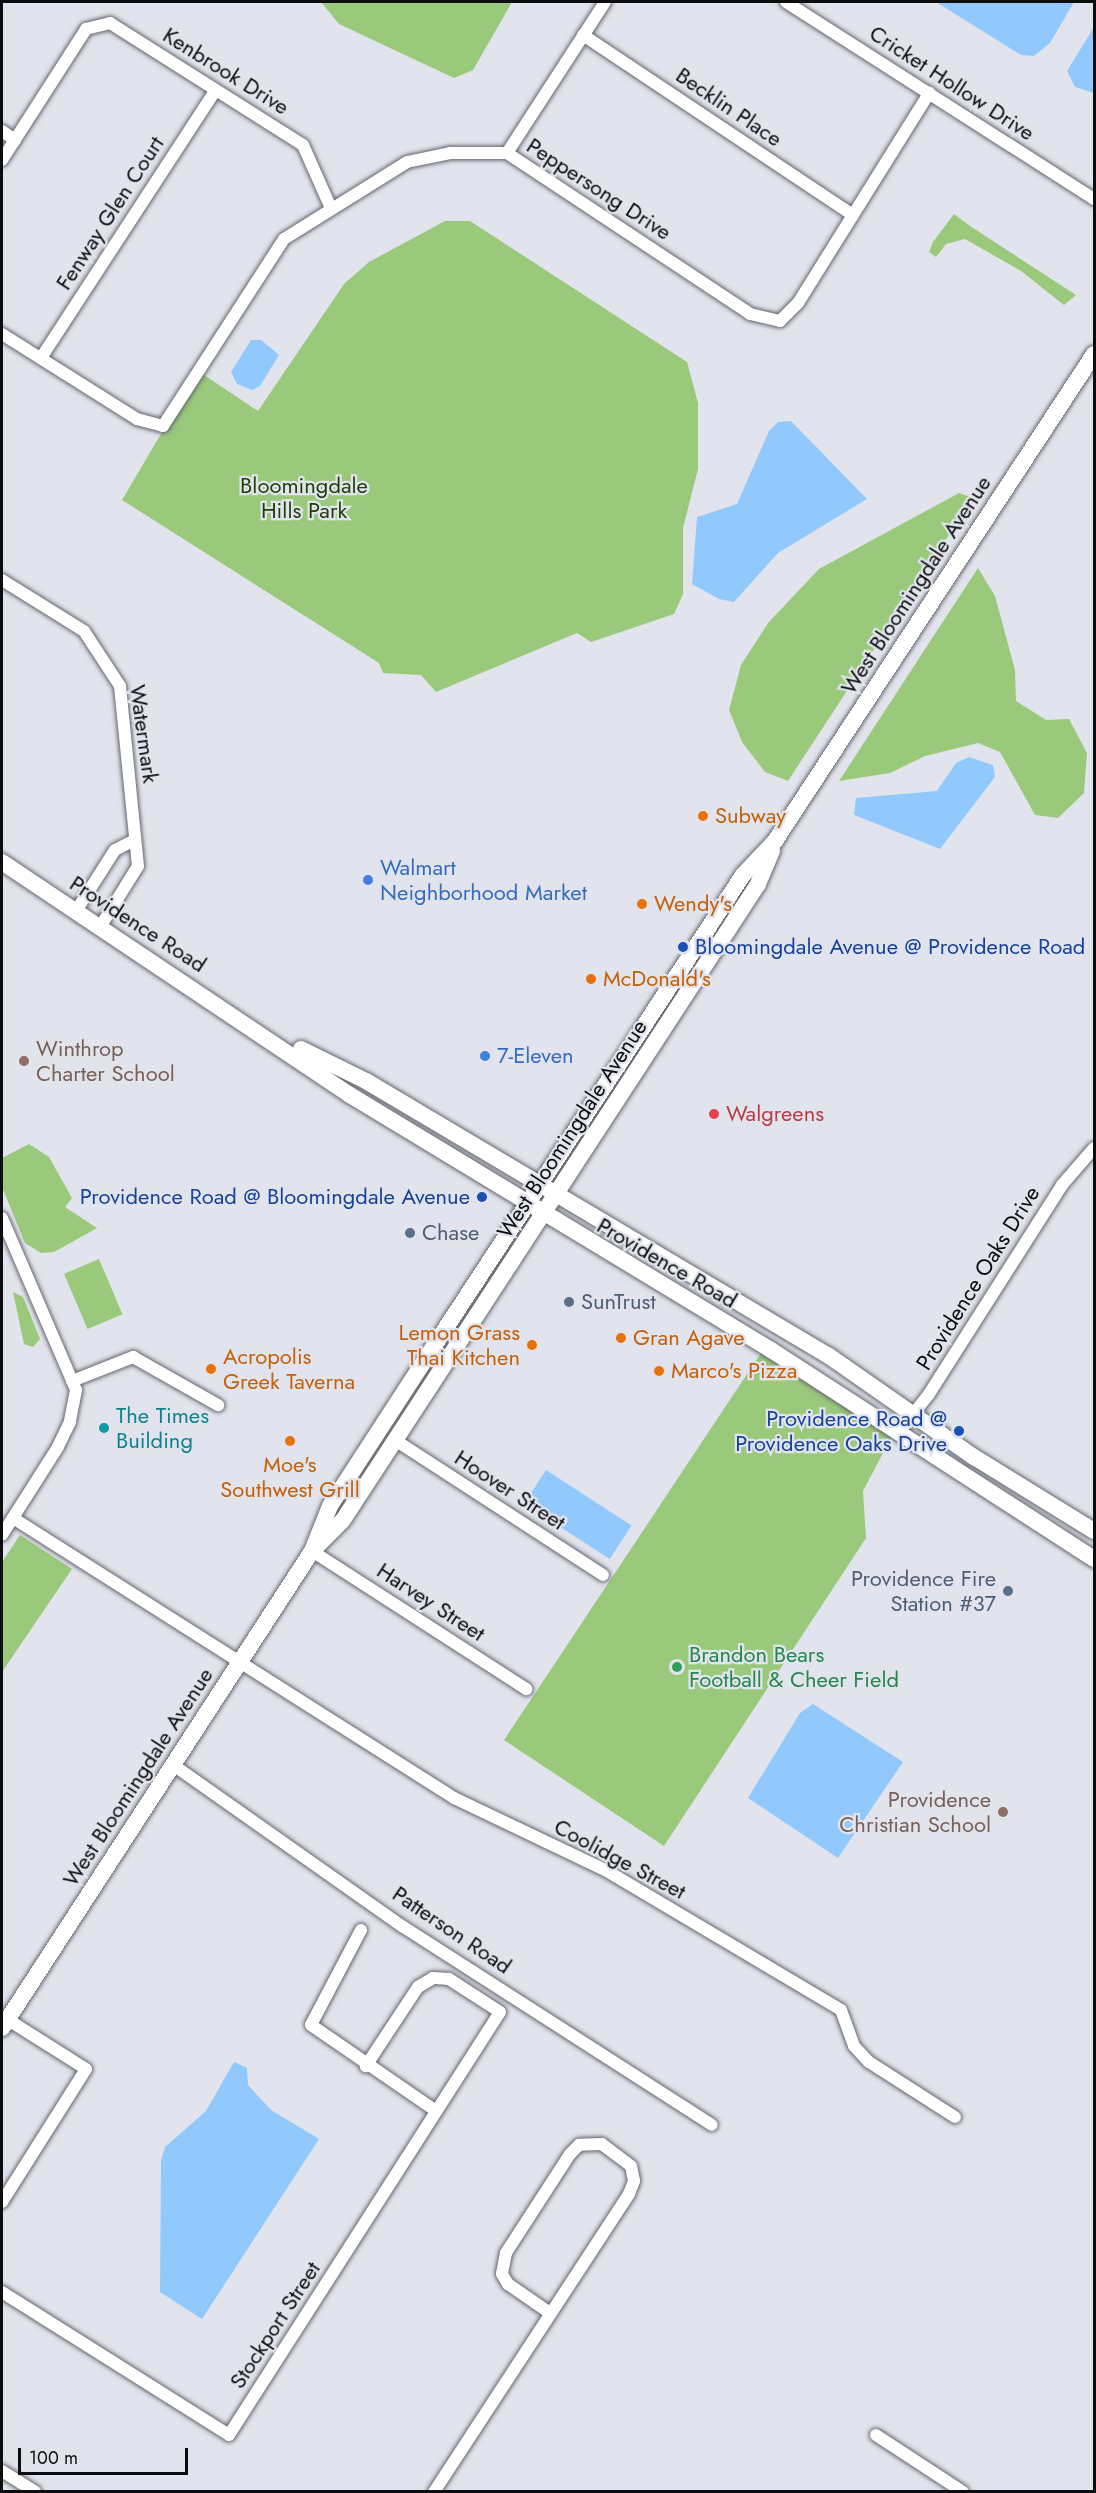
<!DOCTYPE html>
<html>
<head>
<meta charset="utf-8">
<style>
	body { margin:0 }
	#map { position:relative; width:1096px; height:2493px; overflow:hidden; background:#e2e4ed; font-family:Jost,sans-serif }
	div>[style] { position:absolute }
	.green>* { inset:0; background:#9ac97c; transform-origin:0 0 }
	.water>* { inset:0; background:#91c9fd; transform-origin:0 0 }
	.roads { filter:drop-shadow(0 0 2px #64666e) drop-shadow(0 0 2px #64666e) }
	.street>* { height:12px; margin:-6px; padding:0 6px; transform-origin:6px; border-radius:6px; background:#fff }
	.secondary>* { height:16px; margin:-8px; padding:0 8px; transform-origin:8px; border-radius:8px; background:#fff }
	.dots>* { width:16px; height:16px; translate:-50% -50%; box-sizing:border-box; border:3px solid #e2e4ed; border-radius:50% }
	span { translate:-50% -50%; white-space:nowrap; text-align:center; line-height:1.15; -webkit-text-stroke:4.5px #e2e4ed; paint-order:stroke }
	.street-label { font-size:22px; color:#0c0d0f }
	.park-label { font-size:22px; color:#1f3d04 }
	.food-label { font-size:22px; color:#c56008 }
	.left { translate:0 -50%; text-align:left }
	.right { translate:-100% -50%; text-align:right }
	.shop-label { font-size:22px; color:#366cbe }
	.transit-label { font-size:22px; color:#164399 }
	.education-label { font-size:22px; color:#785e54 }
	.health-label { font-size:22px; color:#be3a42 }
	.service-label { font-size:22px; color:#4e5e75 }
	.culture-label { font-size:22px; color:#0d838f }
	.leisure-label { font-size:22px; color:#27864d }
	.frame { position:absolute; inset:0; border:3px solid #0c0d0f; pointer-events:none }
	.scale { position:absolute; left:18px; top:2448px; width:170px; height:27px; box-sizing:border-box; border:3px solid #0c0d0f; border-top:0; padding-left:8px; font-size:18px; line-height:21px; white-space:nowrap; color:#0c0d0f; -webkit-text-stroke:4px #e2e4ed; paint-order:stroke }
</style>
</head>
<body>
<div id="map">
	<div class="green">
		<div style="clip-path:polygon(321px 2px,512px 2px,473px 70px,454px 78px,339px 24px)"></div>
		<div style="clip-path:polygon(954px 214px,970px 226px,1076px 295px,1064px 305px,1021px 271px,965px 239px,946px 244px,936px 257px,929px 252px,933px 242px)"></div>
		<div style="clip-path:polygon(445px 221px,470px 221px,687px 362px,698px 403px,698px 469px,683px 528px,683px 594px,674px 614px,591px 642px,577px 633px,436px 692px,421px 675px,383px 673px,379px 663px,122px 500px,198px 371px,258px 411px,344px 284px,369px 262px)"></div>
		<div style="clip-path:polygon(959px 493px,973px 498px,788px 781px,765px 772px,742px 742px,729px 710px,741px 665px,768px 623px,819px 569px)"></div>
		<div style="clip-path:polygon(978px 568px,995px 596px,1015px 670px,1016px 701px,1046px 720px,1069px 719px,1087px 753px,1084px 793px,1058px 818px,1035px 815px,1000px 752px,978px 743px,925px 756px,890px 773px,839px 781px)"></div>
		<div style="clip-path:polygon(29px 1144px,49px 1157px,72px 1198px,65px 1207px,97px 1228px,54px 1252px,41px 1253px,25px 1243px,2px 1187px,2px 1158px)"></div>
		<div style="left:99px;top:1259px;width:60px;height:38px;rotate:67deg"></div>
		<div style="clip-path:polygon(13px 1292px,23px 1297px,40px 1339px,33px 1347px,24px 1344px)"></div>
		<div style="clip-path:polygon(761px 1353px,892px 1436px,863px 1491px,866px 1538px,664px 1846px,504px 1740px)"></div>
		<div style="clip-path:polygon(20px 1535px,72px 1569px,2px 1672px,2px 1562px)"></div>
	</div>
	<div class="water">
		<div style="clip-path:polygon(936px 2px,1074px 2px,1050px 43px,1034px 56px,1021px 55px)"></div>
		<div style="clip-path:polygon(1094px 27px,1094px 93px,1075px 87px,1067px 71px)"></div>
		<div style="clip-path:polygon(251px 340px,261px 340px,279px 355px,260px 386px,252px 390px,237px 384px,231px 372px)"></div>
		<div style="clip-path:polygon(791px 421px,867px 499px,778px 553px,734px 602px,719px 599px,692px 584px,697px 517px,737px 504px,769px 431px,778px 422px)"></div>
		<div style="clip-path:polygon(969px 757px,993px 765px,995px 777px,940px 849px,854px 815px,856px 798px,937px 791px,956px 763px)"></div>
		<div style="left:546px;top:1470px;width:102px;height:40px;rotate:33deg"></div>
		<div style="clip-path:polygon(813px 1704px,903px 1762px,838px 1858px,748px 1798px,800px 1713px)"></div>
		<div style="clip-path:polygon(234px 2062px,247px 2068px,248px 2085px,271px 2110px,319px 2139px,202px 2319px,160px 2292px,161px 2160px,165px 2147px,206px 2111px)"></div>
	</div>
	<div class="roads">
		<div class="street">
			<div style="left:786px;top:2px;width:366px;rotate:32.6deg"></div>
			<div style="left:583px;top:35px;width:322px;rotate:33.7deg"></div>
			<div style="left:2px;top:131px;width:16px;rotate:35deg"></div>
			<div style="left:507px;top:153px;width:180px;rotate:-57deg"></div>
			<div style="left:2px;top:160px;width:156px;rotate:-57.3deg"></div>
			<div style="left:86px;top:29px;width:25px;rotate:-14deg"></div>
			<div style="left:110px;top:23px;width:228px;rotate:32.3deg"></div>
			<div style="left:303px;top:145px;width:67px;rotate:66.1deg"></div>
			<div style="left:2px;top:334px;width:160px;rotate:32.2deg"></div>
			<div style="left:137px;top:419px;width:27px;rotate:15deg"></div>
			<div style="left:163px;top:426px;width:223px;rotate:-57.1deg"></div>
			<div style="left:284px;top:239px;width:145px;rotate:-32deg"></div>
			<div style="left:407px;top:162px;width:44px;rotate:-11.8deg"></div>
			<div style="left:450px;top:153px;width:57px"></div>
			<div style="left:507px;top:153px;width:291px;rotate:33.5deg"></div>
			<div style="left:750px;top:314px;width:31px;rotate:13deg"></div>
			<div style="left:780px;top:321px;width:25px;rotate:-45deg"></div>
			<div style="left:798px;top:303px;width:248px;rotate:-58deg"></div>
			<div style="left:41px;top:358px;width:319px;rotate:-56.9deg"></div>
			<div style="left:2px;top:580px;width:97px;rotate:31.9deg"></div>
			<div style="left:84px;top:631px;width:66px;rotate:56.8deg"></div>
			<div style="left:120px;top:686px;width:181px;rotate:84.3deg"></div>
			<div style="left:138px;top:866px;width:72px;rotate:121.9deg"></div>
			<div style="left:76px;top:911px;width:72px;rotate:-57.4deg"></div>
			<div style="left:115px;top:850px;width:22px;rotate:-27deg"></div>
			<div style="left:2px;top:1218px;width:187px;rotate:66.7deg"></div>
			<div style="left:76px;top:1390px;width:33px;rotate:101deg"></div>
			<div style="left:70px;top:1422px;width:28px;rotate:116deg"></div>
			<div style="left:58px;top:1447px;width:104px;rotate:122.5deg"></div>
			<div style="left:72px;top:1381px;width:66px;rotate:-21.5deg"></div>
			<div style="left:133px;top:1357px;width:98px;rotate:29.5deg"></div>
			<div style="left:899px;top:1432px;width:48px;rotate:-51.7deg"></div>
			<div style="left:929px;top:1394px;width:248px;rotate:-57.5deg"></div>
			<div style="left:1062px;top:1185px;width:49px;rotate:-49.1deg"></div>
			<div style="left:395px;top:1440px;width:248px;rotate:33deg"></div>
			<div style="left:13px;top:1518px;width:522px;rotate:32.41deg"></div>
			<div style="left:454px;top:1798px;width:170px;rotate:25.5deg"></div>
			<div style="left:607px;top:1871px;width:272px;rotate:30.7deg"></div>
			<div style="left:841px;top:2010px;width:38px;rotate:70deg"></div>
			<div style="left:854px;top:2046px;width:22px;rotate:47deg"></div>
			<div style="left:869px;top:2062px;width:102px;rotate:32.6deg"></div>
			<div style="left:312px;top:1551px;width:255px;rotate:32.8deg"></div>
			<div style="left:172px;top:1764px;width:281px;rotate:35.2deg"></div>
			<div style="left:402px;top:1926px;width:368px;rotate:32.7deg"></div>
			<div style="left:361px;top:1930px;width:107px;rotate:117.8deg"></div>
			<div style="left:311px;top:2025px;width:152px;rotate:34.5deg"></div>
			<div style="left:2px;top:2202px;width:157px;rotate:-57.7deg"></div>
			<div style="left:86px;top:2069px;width:93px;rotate:-147.7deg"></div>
			<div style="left:2px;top:2292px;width:268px;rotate:32.2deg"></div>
			<div style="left:229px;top:2435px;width:502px;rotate:-57.35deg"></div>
			<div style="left:500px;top:2012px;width:61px;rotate:-147.1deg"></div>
			<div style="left:449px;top:1979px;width:16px;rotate:-176deg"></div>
			<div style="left:433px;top:1978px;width:17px;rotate:149deg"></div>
			<div style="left:418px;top:1987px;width:95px;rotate:123.4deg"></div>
			<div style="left:876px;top:2435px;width:104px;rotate:33.2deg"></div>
			<div style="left:2px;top:2471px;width:39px;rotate:32deg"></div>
			<div style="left:434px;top:2492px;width:356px;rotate:-56.8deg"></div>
			<div style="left:629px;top:2194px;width:14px;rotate:-69deg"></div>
			<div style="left:634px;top:2181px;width:15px;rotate:-101deg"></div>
			<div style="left:631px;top:2166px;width:36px;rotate:-143deg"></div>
			<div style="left:602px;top:2144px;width:23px;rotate:178deg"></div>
			<div style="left:579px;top:2145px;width:13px;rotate:135deg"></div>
			<div style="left:570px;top:2154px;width:118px;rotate:122.9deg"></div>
			<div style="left:506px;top:2253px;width:21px;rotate:101deg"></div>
			<div style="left:502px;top:2274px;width:12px;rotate:59deg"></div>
			<div style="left:508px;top:2284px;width:51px;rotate:34.6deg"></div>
		</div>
		<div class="secondary">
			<div style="left:2px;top:862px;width:419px;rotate:33.8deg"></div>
			<div style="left:350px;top:1095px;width:492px;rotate:31.2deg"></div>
			<div style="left:771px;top:1350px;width:385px;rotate:32.9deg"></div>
			<div style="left:301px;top:1049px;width:72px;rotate:26.2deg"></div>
			<div style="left:366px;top:1081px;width:539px;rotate:30.71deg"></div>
			<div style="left:829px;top:1356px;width:177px;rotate:34.9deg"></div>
			<div style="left:974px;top:1457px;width:141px;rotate:31.7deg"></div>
			<div style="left:313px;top:1550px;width:42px;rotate:-45deg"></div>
			<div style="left:343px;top:1520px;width:759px;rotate:-56.87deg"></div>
			<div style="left:758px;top:884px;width:36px;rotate:-67deg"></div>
			<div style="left:2px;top:2028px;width:569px;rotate:-56.98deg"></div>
			<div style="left:312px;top:1551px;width:48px;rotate:-68.2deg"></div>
			<div style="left:330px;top:1506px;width:191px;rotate:-57deg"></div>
			<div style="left:434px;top:1346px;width:563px;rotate:-56.73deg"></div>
			<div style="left:743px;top:875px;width:47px;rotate:-46.7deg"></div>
			<div style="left:775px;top:841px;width:582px;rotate:-56.77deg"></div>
		</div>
	</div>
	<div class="dots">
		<div style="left:703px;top:816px;background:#e8710a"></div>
		<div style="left:368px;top:880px;background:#3f7fe0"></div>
		<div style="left:642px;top:904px;background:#e8710a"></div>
		<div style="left:683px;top:947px;background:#1a4fb4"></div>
		<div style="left:591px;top:979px;background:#e8710a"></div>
		<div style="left:485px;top:1056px;background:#3f7fe0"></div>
		<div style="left:24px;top:1061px;background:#8d6e63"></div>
		<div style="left:714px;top:1114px;background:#e0444e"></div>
		<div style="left:482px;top:1197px;background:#1a4fb4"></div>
		<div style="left:410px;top:1233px;background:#5c6f8a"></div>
		<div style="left:569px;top:1302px;background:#5c6f8a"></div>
		<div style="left:621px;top:1338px;background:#e8710a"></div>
		<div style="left:532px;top:1345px;background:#e8710a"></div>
		<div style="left:211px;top:1369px;background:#e8710a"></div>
		<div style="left:659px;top:1371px;background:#e8710a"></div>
		<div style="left:104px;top:1428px;background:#0f9aa8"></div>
		<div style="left:959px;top:1431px;background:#1a4fb4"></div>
		<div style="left:290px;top:1441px;background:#e8710a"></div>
		<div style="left:1008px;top:1591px;background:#5c6f8a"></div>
		<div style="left:677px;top:1667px;background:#2e9e5b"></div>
		<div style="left:1003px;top:1812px;background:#8d6e63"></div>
	</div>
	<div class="street-label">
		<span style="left:226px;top:71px;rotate:32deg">Kenbrook Drive</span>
		<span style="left:952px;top:83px;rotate:33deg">Cricket Hollow Drive</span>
		<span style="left:729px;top:107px;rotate:34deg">Becklin Place</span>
		<span style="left:599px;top:189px;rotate:33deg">Peppersong Drive</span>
		<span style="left:110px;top:213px;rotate:-57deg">Fenway Glen Court</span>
		<span style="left:916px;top:585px;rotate:-57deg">West Bloomingdale Avenue</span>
		<span style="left:144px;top:734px;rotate:82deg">Watermark</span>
		<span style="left:138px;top:924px;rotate:33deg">Providence Road</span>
		<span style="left:572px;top:1129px;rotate:-57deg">West Bloomingdale Avenue</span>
		<span style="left:667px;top:1263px;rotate:30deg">Providence Road</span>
		<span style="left:978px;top:1278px;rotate:-58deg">Providence Oaks Drive</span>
		<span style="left:510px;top:1490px;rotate:33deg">Hoover Street</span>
		<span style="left:431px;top:1602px;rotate:33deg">Harvey Street</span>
		<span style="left:138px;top:1777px;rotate:-57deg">West Bloomingdale Avenue</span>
		<span style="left:620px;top:1859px;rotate:28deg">Coolidge Street</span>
		<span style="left:452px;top:1930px;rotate:34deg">Patterson Road</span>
		<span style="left:275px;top:2325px;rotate:-57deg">Stockport Street</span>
	</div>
	<div class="park-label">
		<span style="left:304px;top:498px">Bloomingdale<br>Hills Park</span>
	</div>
	<div class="food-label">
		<span class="left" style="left:715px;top:816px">Subway</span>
		<span class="left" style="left:654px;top:904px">Wendy's</span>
		<span class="left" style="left:603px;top:979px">McDonald's</span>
		<span class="right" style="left:520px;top:1345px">Lemon Grass<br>Thai Kitchen</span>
		<span class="left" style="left:633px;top:1338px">Gran Agave</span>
		<span class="left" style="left:223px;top:1369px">Acropolis<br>Greek Taverna</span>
		<span class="left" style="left:671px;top:1371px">Marco's Pizza</span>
		<span style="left:290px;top:1477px">Moe's<br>Southwest Grill</span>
	</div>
	<div class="shop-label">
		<span class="left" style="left:380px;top:880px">Walmart<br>Neighborhood Market</span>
		<span class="left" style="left:497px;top:1056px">7-Eleven</span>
	</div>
	<div class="transit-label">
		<span class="left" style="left:695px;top:947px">Bloomingdale Avenue @ Providence Road</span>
		<span class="right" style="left:470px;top:1197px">Providence Road @ Bloomingdale Avenue</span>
		<span class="right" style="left:947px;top:1431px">Providence Road @<br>Providence Oaks Drive</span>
	</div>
	<div class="education-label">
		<span class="left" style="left:36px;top:1061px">Winthrop<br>Charter School</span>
		<span class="right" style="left:991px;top:1812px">Providence<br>Christian School</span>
	</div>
	<div class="health-label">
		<span class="left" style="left:726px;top:1114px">Walgreens</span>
	</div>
	<div class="service-label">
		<span class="left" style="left:422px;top:1233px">Chase</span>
		<span class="left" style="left:581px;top:1302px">SunTrust</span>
		<span class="right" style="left:996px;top:1591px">Providence Fire<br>Station #37</span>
	</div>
	<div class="culture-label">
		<span class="left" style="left:116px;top:1428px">The Times<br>Building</span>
	</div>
	<div class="leisure-label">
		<span class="left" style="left:689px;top:1667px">Brandon Bears<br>Football &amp; Cheer Field</span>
	</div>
	<div class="frame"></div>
	<div class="scale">100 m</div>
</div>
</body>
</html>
